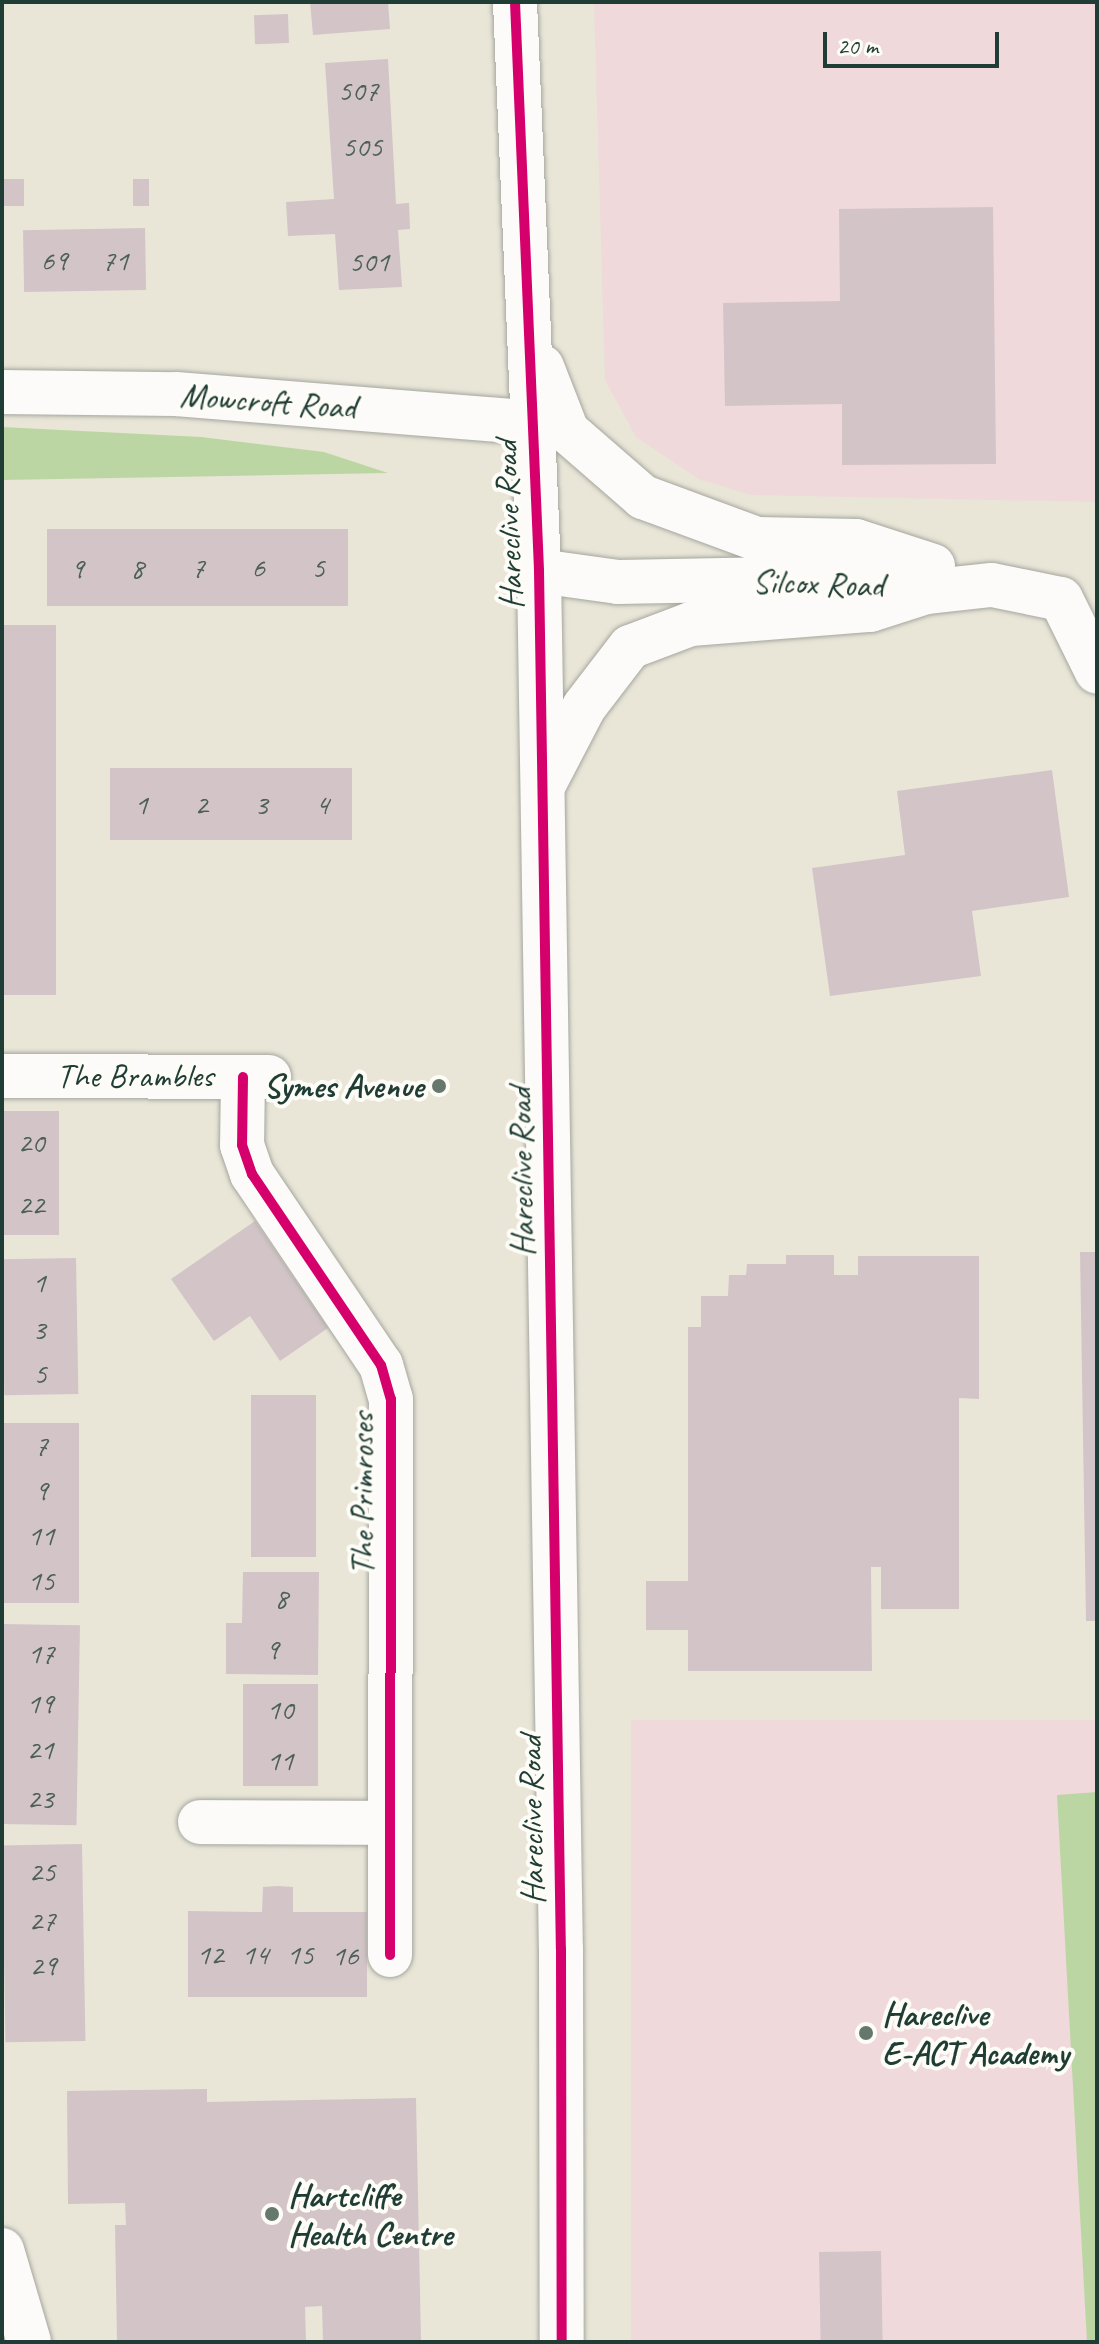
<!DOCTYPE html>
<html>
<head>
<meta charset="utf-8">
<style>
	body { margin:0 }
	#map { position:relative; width:1099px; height:2344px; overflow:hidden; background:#e9e6d8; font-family:Caveat,sans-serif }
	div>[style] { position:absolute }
	.built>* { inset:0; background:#efd9db; transform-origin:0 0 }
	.green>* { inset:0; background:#bcd6a3 }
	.building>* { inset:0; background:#d3c4c8; transform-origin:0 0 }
	.roads { filter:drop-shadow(0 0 2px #a5a79e) drop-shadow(0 0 2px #a5a79e) }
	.minor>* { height:44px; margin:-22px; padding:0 22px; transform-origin:22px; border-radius:22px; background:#fcfbf9 }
	.cycleway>* { height:10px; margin:-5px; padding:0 5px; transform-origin:5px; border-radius:5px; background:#d6006c }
	.dots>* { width:22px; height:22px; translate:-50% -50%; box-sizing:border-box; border:4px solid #fdfcf7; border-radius:50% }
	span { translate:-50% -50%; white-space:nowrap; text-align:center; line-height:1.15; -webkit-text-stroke:8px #fdfcf7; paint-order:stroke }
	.number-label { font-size:30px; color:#4c5f59 }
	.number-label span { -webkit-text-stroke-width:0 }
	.street-label { font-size:34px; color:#1f3d34 }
	.poi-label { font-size:34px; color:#1f3d34; font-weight:700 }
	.right { translate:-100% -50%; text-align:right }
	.left { translate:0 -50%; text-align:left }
	.frame { position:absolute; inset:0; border:4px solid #1f3d34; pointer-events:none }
	.scale { position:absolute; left:823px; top:32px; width:176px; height:36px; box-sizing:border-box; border:4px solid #1f3d34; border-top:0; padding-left:10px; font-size:24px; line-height:28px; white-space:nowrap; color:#1f3d34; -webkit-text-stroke:6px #fdfcf7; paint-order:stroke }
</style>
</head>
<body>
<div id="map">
	<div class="built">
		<div style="clip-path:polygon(594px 2px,1097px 2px,1097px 502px,751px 495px,699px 479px,636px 437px,605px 380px)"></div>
		<div style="left:1097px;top:1720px;width:622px;height:466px;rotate:90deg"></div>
	</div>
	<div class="green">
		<div style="clip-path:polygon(2px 427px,201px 437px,324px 452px,388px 473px,2px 480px)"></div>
		<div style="clip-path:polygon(1097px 1792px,1097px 2342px,1087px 2342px,1057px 1795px)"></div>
	</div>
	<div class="building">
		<div style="clip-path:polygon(310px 2px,388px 2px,390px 29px,313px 35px)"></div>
		<div style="left:288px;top:14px;width:29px;height:34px;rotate:88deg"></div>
		<div style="clip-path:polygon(388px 59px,396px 204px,409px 203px,410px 229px,398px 230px,402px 287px,339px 290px,335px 234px,288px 236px,286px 202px,334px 199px,325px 63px)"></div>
		<div style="left:24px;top:179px;width:27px;height:22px;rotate:90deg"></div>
		<div style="left:133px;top:179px;width:16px;height:27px"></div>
		<div style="clip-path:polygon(993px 207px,996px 464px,842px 465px,842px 404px,725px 406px,723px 303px,840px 301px,839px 209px)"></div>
		<div style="left:145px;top:228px;width:62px;height:122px;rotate:89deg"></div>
		<div style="left:47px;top:529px;width:301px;height:77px"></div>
		<div style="left:56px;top:625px;width:370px;height:54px;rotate:90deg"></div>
		<div style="left:110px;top:768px;width:242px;height:72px"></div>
		<div style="clip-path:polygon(1052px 770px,1069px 897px,972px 911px,981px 976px,830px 996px,812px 868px,905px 855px,897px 791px)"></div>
		<div style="left:2px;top:1111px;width:57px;height:124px"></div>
		<div style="clip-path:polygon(255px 1221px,328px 1328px,280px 1361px,250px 1316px,214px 1341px,171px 1279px)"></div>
		<div style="clip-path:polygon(1080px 1252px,1097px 1252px,1097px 1621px,1086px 1621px)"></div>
		<div style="clip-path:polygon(786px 1255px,834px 1255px,834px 1275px,858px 1275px,858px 1256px,979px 1256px,979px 1399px,959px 1398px,959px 1609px,881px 1609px,881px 1567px,871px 1567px,872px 1671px,688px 1671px,688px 1630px,646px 1630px,646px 1581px,688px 1581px,688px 1327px,701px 1327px,701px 1296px,728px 1296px,729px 1275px,746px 1275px,747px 1264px,786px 1264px)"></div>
		<div style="left:76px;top:1258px;width:136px;height:74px;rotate:89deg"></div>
		<div style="left:251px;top:1395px;width:65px;height:162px"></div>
		<div style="left:2px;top:1423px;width:77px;height:180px"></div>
		<div style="clip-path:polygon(243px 1572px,319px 1572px,318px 1675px,226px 1674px,226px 1623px,242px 1623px)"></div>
		<div style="left:2px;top:1624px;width:78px;height:200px;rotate:1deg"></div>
		<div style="left:243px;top:1684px;width:75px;height:102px"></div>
		<div style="left:82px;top:1844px;width:197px;height:80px;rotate:89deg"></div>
		<div style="clip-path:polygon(278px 1886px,293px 1887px,293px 1912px,367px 1912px,367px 1997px,188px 1997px,188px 1911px,262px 1912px,263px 1887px)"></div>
		<div style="clip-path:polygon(207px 2089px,207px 2102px,416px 2098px,421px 2342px,323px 2342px,322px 2306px,305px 2307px,306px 2342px,117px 2342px,115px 2225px,126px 2225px,125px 2203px,68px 2204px,67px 2091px)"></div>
		<div style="left:881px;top:2251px;width:91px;height:62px;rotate:89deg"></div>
	</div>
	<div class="roads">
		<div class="minor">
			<div style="left:515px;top:2px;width:570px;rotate:87.58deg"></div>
			<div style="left:539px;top:571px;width:1378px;rotate:89.09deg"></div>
			<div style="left:561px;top:1949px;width:393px;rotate:89.9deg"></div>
			<div style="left:542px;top:367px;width:69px;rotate:68.7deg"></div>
			<div style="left:567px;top:431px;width:101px;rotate:41deg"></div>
			<div style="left:643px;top:497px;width:121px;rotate:20.2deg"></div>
			<div style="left:757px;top:539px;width:99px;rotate:1.2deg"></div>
			<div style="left:856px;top:541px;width:81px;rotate:18deg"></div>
			<div style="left:2px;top:392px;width:174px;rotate:0.7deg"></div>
			<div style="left:176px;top:394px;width:358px;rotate:4.6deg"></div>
			<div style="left:539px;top:571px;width:80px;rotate:7.9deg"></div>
			<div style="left:618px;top:582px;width:251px;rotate:-1.1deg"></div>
			<div style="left:869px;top:577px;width:59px;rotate:14.7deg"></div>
			<div style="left:926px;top:592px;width:66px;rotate:-6.1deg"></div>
			<div style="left:992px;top:585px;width:70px;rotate:11.5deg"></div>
			<div style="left:1061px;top:599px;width:81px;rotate:63.7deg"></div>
			<div style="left:544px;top:784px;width:87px;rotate:-62.5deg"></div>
			<div style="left:584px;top:707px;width:76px;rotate:-52.5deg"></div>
			<div style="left:630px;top:647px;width:65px;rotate:-20.7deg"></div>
			<div style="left:691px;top:624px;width:180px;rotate:-4.5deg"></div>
			<div style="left:870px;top:610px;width:59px;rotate:-17.8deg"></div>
			<div style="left:2px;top:1076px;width:267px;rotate:0.2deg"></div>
			<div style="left:243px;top:1077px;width:68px;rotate:90.8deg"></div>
			<div style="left:242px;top:1145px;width:31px;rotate:71deg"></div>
			<div style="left:252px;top:1174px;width:230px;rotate:56deg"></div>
			<div style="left:381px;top:1365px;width:35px;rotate:74deg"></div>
			<div style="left:391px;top:1399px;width:556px;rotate:90.1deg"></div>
			<div style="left:200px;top:1822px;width:190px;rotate:0.3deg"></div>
			<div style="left:2px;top:2250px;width:96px;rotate:73.6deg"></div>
		</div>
	</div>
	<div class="cycleway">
		<div style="left:515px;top:2px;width:570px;rotate:87.58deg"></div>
		<div style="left:539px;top:571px;width:1378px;rotate:89.09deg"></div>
		<div style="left:561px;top:1949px;width:393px;rotate:89.9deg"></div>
		<div style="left:243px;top:1077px;width:68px;rotate:90.8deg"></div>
		<div style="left:242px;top:1145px;width:31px;rotate:71deg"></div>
		<div style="left:252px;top:1174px;width:230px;rotate:56deg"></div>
		<div style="left:381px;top:1365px;width:35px;rotate:74deg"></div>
		<div style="left:391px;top:1399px;width:556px;rotate:90.1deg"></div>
	</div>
	<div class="dots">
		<div style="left:439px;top:1086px;background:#66786d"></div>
		<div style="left:866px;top:2033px;background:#66786d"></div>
		<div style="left:272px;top:2214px;background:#66786d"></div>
	</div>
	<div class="number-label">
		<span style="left:358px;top:90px">507</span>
		<span style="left:362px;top:146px">505</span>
		<span style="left:54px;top:260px">69</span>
		<span style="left:115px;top:260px">71</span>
		<span style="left:369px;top:261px">501</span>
		<span style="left:198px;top:567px">7</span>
		<span style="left:258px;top:567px">6</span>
		<span style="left:318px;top:567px">5</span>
		<span style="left:77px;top:568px">9</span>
		<span style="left:137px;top:568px">8</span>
		<span style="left:141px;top:804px">1</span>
		<span style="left:201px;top:804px">2</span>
		<span style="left:261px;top:804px">3</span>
		<span style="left:322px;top:804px">4</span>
		<span style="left:31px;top:1142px">20</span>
		<span style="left:31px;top:1204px">22</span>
		<span style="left:39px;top:1282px">1</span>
		<span style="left:39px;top:1329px">3</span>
		<span style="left:40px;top:1373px">5</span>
		<span style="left:41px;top:1445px">7</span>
		<span style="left:41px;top:1490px">9</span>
		<span style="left:41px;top:1535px">11</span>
		<span style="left:41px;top:1580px">15</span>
		<span style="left:281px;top:1598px">8</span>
		<span style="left:272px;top:1649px">9</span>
		<span style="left:41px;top:1653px">17</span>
		<span style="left:40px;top:1703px">19</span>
		<span style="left:280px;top:1709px">10</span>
		<span style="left:40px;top:1749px">21</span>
		<span style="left:280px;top:1760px">11</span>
		<span style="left:40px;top:1798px">23</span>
		<span style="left:42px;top:1871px">25</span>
		<span style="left:42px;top:1920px">27</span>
		<span style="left:210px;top:1954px">12</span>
		<span style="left:255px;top:1954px">14</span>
		<span style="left:300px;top:1954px">15</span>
		<span style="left:345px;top:1955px">16</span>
		<span style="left:43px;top:1965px">29</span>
	</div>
	<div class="street-label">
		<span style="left:268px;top:401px;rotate:4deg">Mowcroft Road</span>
		<span style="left:508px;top:525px;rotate:-92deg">Hareclive Road</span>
		<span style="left:818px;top:583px;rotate:2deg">Silcox Road</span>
		<span style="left:135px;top:1076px">The Brambles</span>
		<span style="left:521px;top:1172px;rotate:-91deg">Hareclive Road</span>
		<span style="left:362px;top:1494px;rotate:-90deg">The Primroses</span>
		<span style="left:531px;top:1820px;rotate:-91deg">Hareclive Road</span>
	</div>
	<div class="poi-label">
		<span class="right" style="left:423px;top:1086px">Symes Avenue</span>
		<span class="left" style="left:882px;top:2033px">Hareclive<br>E-ACT Academy</span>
		<span class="left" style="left:288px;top:2214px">Hartcliffe<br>Health Centre</span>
	</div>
	<div class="frame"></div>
	<div class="scale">20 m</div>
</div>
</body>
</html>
